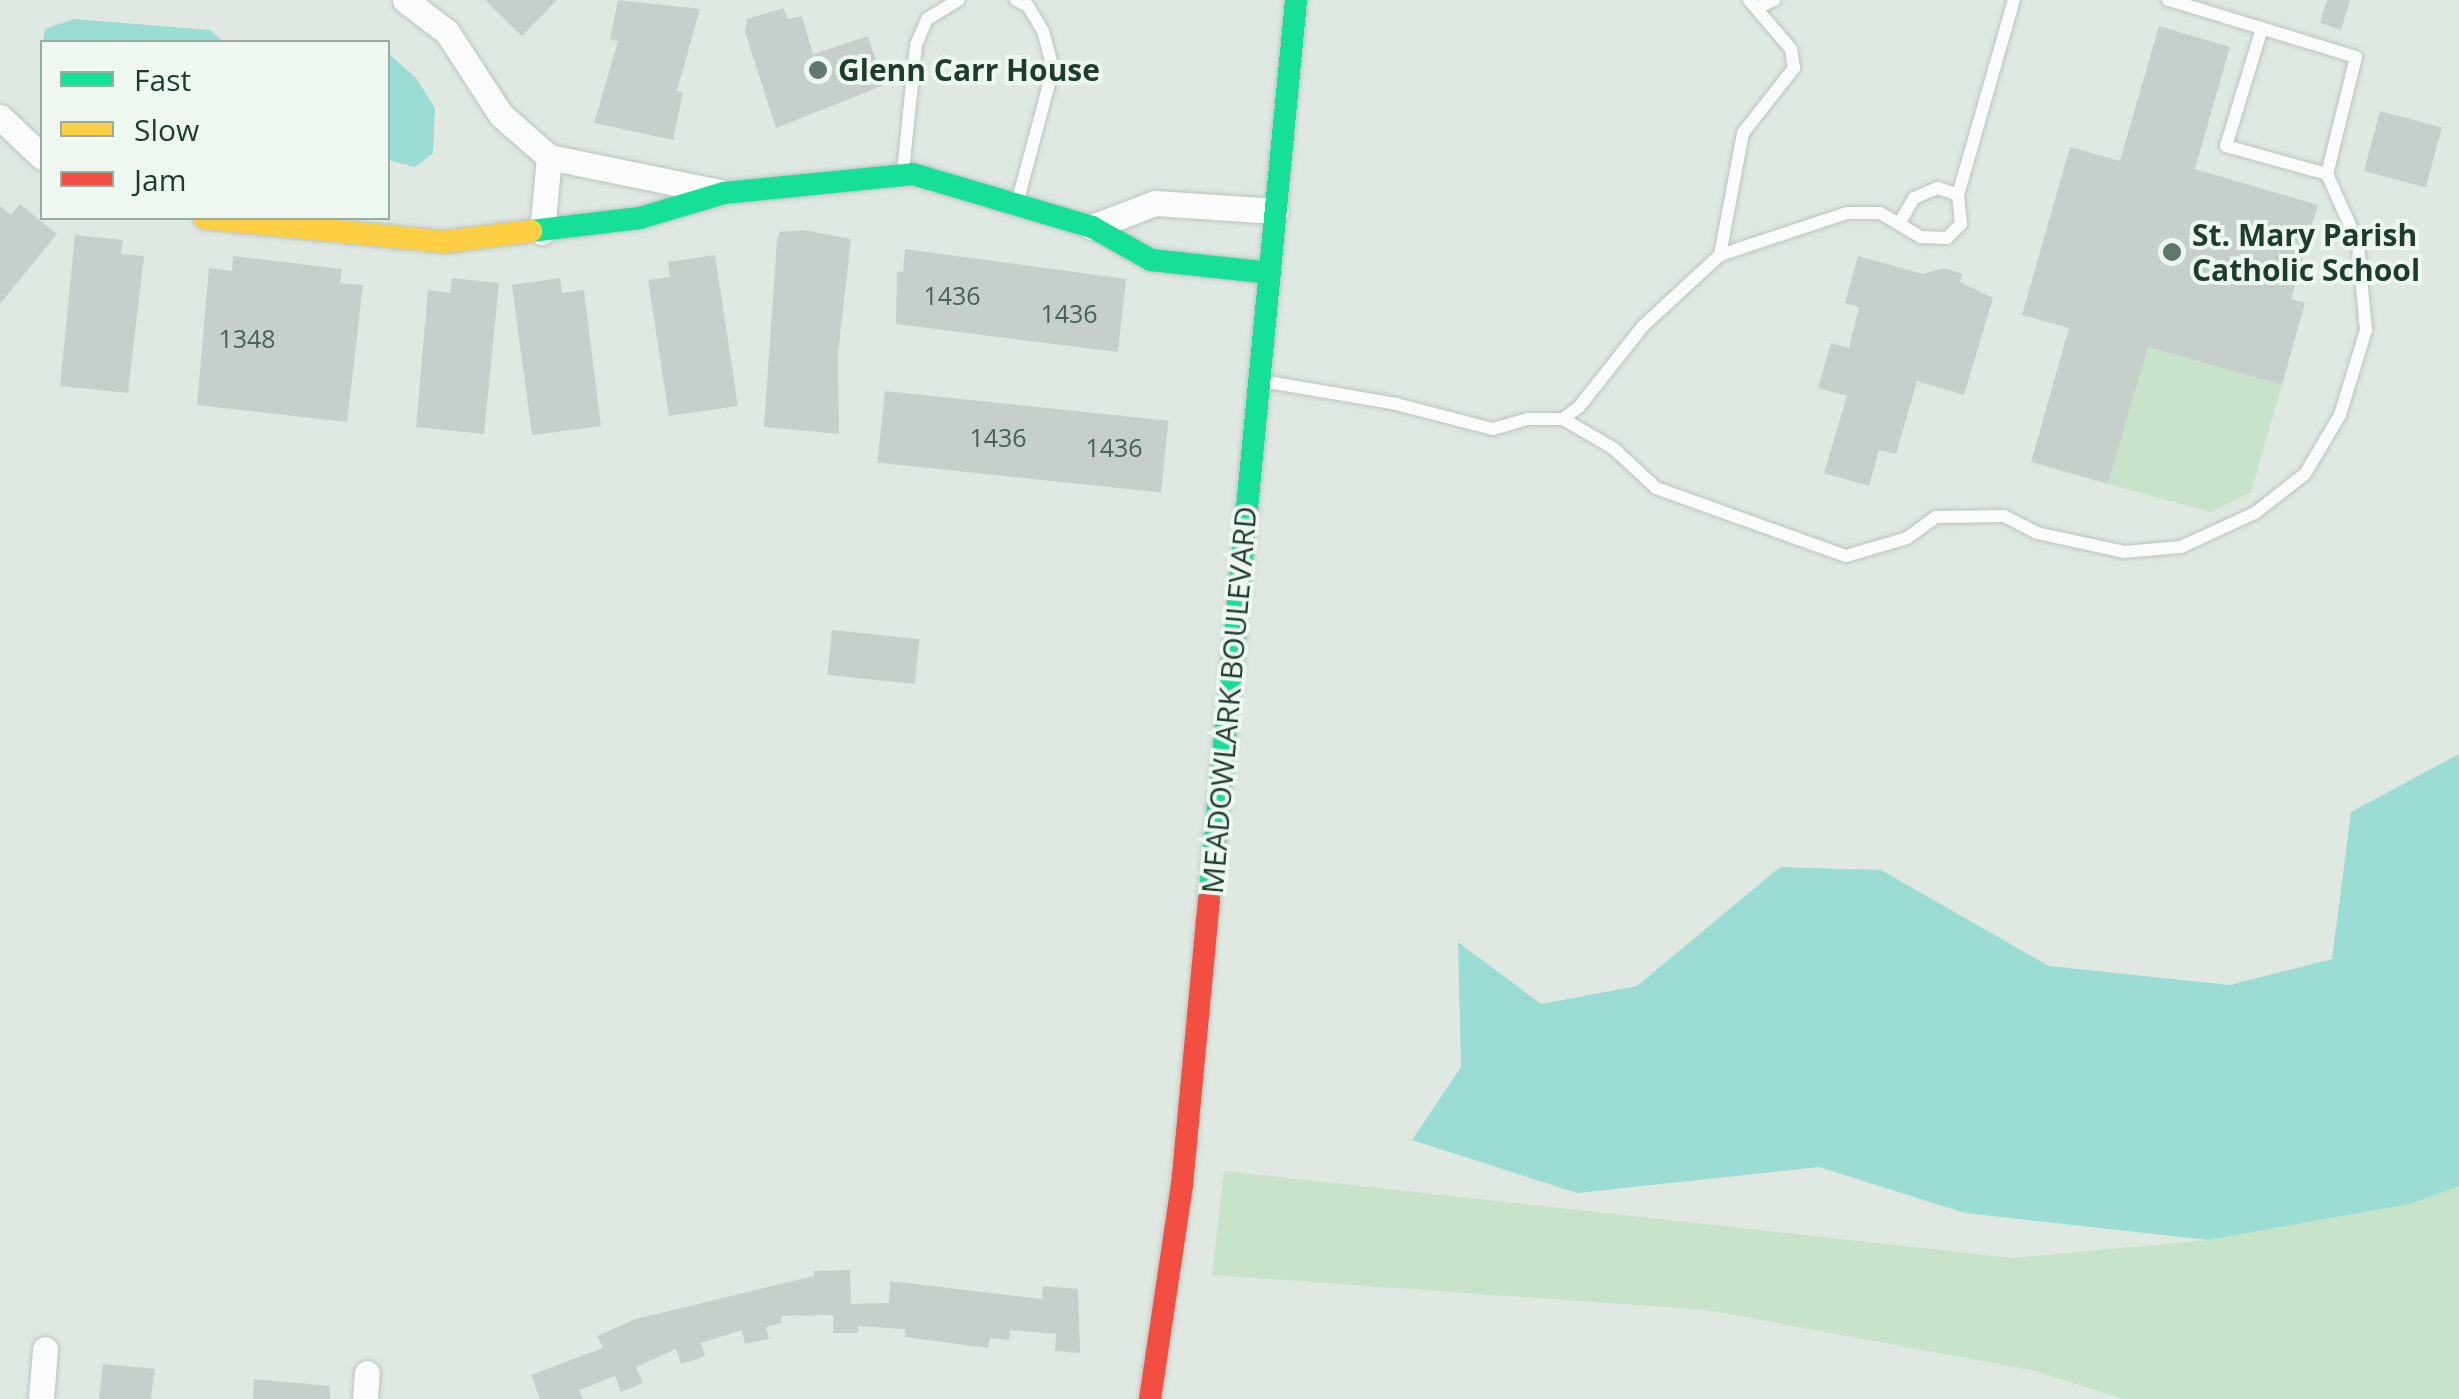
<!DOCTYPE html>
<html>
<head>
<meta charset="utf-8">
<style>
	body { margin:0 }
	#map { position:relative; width:2459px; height:1399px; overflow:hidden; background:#e0e8e2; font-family:"Open Sans",sans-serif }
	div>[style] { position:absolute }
	.green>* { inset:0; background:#c7e3c9 }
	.water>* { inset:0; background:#9bdcd5 }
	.building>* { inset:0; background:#c7cfca; transform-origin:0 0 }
	.roads { filter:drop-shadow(0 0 2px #b9c5be) drop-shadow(0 0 2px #b9c5be) }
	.lane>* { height:12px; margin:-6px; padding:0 6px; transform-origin:6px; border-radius:6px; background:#fafcfb }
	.street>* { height:25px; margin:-12.5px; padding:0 12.5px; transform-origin:12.5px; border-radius:12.5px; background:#fafcfb }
	.fast>* { height:22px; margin:-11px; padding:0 11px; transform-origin:11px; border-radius:11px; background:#16e098 }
	.slow>* { height:22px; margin:-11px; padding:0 11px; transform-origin:11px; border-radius:11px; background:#ffcf43 }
	.jam>* { height:22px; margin:-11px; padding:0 11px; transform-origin:11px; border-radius:11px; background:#f24e42 }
	.dots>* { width:28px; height:28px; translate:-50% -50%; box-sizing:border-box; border:5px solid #eef7f0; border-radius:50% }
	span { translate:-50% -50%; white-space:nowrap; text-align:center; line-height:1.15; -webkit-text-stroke:8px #eef7f0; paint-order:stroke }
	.number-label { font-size:25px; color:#486254 }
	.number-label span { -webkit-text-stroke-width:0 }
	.poi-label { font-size:30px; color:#1d3c2c; font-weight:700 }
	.left { translate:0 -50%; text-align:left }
	.street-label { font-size:30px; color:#1d3c2c }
	.legend { position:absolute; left:40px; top:40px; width:350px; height:180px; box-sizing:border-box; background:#eef7f0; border:2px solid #9aaca2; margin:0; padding:12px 18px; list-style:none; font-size:30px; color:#1d3c2c }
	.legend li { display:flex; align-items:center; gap:20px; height:50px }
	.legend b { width:50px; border:2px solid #9aaca2 }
</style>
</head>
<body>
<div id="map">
	<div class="green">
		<div style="clip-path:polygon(2148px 347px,2282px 385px,2251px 492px,2211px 512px,2108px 484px)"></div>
		<div style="clip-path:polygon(1224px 1171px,2013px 1258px,2208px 1240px,2410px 1204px,2459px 1185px,2459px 1399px,2124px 1399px,2031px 1370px,1707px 1310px,1212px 1275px)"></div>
	</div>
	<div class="water">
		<div style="clip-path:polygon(74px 19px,210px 30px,224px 42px,42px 47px,45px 29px)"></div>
		<div style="clip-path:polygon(388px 53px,416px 78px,435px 108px,433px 153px,415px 167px,388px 160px)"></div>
		<div style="clip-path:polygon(2459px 754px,2459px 1186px,2410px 1204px,2208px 1240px,1965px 1213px,1819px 1167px,1577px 1193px,1412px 1140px,1461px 1067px,1458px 942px,1541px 1004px,1637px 986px,1780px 867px,1881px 870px,2049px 966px,2230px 985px,2332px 959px,2351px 812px)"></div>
	</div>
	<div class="building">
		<div style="clip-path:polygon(485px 0,557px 0,522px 36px)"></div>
		<div style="clip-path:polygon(618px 0,700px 9px,677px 91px,683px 92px,673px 140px,594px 123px,618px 41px,610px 39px)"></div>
		<div style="clip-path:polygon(2327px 0,2350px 0,2341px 30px,2320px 23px)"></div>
		<div style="clip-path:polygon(784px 8px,787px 19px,802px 16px,813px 54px,868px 36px,884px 85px,776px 128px,745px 32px,747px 19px)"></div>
		<div style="clip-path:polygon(2159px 26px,2230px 47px,2195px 169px,2318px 205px,2291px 299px,2305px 303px,2282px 385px,2148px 347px,2108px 484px,2031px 462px,2069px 328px,2022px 315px,2070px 147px,2120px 161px)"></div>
		<div style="left:2380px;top:111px;width:64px;height:62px;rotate:15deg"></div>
		<div style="clip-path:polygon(20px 204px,57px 234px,0 304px,0 206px,11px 215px)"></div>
		<div style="clip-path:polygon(804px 230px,851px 239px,838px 354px,839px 434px,764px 427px,777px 240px,780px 232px)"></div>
		<div style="clip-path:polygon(75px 235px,123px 240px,121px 254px,144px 256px,128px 393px,60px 386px)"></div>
		<div style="clip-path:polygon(905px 249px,1126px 279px,1118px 352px,896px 324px,897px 271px,903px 272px)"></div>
		<div style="clip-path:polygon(715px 255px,738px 406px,669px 416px,648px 280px,670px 277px,668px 262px)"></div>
		<div style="clip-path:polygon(233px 256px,342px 269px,340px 283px,363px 285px,347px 422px,197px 405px,209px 268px,232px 271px)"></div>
		<div style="clip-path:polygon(1858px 256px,1923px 274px,1943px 268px,1963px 274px,1960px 282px,1993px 298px,1964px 395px,1917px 381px,1896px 454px,1879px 450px,1869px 486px,1824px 473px,1847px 396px,1818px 388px,1831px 343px,1849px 348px,1859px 307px,1845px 303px)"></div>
		<div style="clip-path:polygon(452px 278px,499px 283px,484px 434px,416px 427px,428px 290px,450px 293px)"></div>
		<div style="clip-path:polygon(560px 278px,562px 293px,584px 290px,601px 426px,532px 435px,512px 285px)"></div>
		<div style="left:885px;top:391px;width:285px;height:72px;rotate:6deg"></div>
		<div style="left:832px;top:630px;width:88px;height:45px;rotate:6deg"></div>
		<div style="clip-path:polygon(850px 1270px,851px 1304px,889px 1303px,890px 1281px,1042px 1299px,1043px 1286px,1078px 1289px,1080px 1353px,1055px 1351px,1056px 1334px,1010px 1330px,1009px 1340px,990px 1338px,988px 1348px,905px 1337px,905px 1329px,858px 1326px,858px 1333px,833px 1333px,833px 1315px,781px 1316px,782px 1323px,766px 1327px,769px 1339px,745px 1344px,742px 1330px,701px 1343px,705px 1356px,694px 1360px,681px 1364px,676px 1349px,636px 1367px,643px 1383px,621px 1392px,615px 1376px,579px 1390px,583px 1399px,540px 1399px,531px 1375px,603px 1348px,597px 1336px,636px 1319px,814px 1276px,814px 1271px)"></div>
		<div style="clip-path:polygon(103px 1364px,155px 1369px,151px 1399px,99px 1399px)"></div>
		<div style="clip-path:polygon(254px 1379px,330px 1386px,330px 1399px,253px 1399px)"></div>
	</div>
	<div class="roads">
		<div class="lane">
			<div style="left:1016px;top:0;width:13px;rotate:27deg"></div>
			<div style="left:1028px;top:6px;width:29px;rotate:59deg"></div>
			<div style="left:1043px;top:31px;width:39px;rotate:75deg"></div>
			<div style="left:1053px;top:69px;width:136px;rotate:105deg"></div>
			<div style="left:2168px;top:0;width:11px;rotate:15deg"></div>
			<div style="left:2179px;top:3px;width:185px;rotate:17deg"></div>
			<div style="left:2356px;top:57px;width:121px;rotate:103.9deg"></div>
			<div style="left:2327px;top:174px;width:105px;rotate:-164.5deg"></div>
			<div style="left:2226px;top:146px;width:123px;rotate:-73deg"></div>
			<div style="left:1757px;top:8px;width:19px;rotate:-25deg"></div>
			<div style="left:903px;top:171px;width:127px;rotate:-84.1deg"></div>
			<div style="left:916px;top:45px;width:28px;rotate:-67deg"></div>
			<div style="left:927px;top:19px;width:37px;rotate:-31deg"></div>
			<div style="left:1899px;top:224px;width:26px;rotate:31deg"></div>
			<div style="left:1921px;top:237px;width:26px;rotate:2deg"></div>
			<div style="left:1947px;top:238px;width:20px;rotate:-45deg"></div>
			<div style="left:1961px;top:224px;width:29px;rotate:-96deg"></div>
			<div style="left:1720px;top:255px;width:134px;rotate:-18.3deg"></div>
			<div style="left:1847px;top:213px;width:33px"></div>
			<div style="left:1880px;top:213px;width:22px;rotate:30deg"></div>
			<div style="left:1899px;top:224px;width:30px;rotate:-60deg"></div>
			<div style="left:1914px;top:198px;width:26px;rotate:-23deg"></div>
			<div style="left:1938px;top:188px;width:21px;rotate:19deg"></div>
			<div style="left:1958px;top:195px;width:203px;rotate:-74deg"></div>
			<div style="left:1262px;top:381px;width:136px;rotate:9.7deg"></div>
			<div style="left:1396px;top:404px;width:100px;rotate:14.5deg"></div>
			<div style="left:1493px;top:429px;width:36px;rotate:-16deg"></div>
			<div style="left:1528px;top:419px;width:35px"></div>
			<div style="left:1563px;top:419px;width:20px;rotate:-37deg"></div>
			<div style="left:1579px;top:407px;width:103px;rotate:-51.7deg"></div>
			<div style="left:1643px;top:326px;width:105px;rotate:-42.7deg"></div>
			<div style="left:1720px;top:255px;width:124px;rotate:-79.3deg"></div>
			<div style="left:1743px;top:133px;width:83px;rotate:-51.9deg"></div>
			<div style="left:1794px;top:68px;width:19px;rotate:-99deg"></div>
			<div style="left:1791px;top:49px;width:65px;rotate:-130.6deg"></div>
			<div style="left:1563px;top:419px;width:58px;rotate:30.1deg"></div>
			<div style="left:1613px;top:448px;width:59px;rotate:42.9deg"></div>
			<div style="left:1656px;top:488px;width:202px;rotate:19.7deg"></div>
			<div style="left:1846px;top:556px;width:64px;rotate:-16.4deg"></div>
			<div style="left:1907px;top:538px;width:36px;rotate:-36deg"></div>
			<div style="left:1936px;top:517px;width:68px;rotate:-0.8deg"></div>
			<div style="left:2004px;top:516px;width:37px;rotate:27deg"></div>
			<div style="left:2037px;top:533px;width:89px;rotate:12.3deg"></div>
			<div style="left:2124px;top:552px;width:57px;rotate:-5deg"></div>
			<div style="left:2181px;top:547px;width:81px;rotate:-24.7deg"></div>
			<div style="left:2255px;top:513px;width:63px;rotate:-38deg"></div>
			<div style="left:2305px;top:474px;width:69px;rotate:-59.3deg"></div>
			<div style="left:2340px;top:415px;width:89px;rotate:-73deg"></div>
			<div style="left:2366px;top:330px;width:87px;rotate:-95.3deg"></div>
			<div style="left:2358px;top:243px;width:76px;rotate:-114.2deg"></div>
		</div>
		<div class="street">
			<div style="left:405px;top:0;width:53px;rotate:37.3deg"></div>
			<div style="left:447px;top:32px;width:99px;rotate:57deg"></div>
			<div style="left:501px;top:115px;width:64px;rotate:41.2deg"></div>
			<div style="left:549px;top:157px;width:174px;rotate:11.6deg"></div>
			<div style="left:0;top:117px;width:58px;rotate:43.6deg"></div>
			<div style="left:1092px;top:227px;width:67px;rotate:-20.9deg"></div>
			<div style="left:1155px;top:203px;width:121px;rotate:3.8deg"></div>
			<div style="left:542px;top:232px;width:75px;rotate:-84.7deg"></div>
			<div style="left:41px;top:1399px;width:50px;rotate:-85.4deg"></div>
			<div style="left:365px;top:1399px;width:26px;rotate:-86deg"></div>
		</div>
		<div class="fast">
			<div style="left:531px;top:231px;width:110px;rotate:-6.8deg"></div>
			<div style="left:640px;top:218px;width:88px;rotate:-16.6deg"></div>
			<div style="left:724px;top:193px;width:190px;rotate:-5.7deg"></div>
			<div style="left:913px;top:174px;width:187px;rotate:16.5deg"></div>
			<div style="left:1092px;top:227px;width:68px;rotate:29.2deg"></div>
			<div style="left:1151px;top:260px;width:120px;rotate:6.2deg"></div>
			<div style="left:1209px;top:901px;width:905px;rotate:-84.48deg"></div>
		</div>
		<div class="slow">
			<div style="left:205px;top:218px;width:240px;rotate:5.7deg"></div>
			<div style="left:444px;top:242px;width:88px;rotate:-7.2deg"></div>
		</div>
		<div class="jam">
			<div style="left:1150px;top:1399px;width:216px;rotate:-81.5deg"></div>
			<div style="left:1182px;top:1185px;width:285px;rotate:-84.6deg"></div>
		</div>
	</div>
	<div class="dots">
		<div style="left:818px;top:70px;background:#61786c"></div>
		<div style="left:2172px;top:252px;background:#61786c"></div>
	</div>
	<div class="number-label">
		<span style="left:952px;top:295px">1436</span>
		<span style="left:1069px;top:313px">1436</span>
		<span style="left:247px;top:338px">1348</span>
		<span style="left:998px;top:437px">1436</span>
		<span style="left:1114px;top:447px">1436</span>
	</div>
	<div class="poi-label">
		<span class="left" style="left:838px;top:70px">Glenn Carr House</span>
		<span class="left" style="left:2192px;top:252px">St. Mary Parish<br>Catholic School</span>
	</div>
	<div class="street-label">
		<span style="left:1229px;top:700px;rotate:-85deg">MEADOWLARK BOULEVARD</span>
	</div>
	<ul class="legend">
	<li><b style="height:12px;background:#16e098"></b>Fast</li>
	<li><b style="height:12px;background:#ffcf43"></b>Slow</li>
	<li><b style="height:12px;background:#f24e42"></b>Jam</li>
	</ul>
</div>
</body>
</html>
